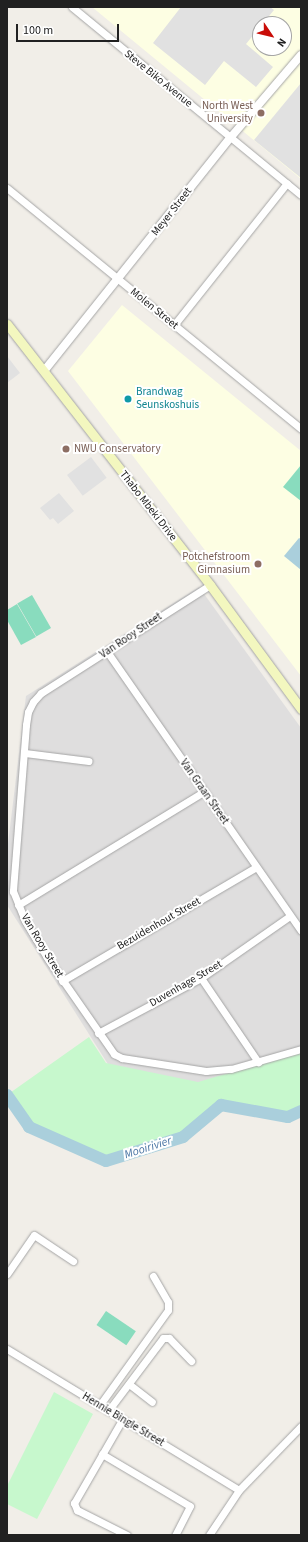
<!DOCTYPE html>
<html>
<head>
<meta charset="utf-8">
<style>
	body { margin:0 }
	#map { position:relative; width:308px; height:1542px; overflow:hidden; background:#f1eee8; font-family:"Source Sans 3",sans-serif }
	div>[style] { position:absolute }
	.residential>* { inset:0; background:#dfdede }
	.education>* { inset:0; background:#fdfee3 }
	.park>* { inset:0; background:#c7f8cd }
	.pitch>* { inset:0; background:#89dcbe; transform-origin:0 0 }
	.parking>* { inset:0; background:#e1e1e1; transform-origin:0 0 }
	.water>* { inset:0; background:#aacfdc }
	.river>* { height:12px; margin:-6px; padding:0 6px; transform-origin:6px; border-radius:6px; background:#aacfdc }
	.roads { filter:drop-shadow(0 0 1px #a5a5a5) drop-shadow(0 0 1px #a5a5a5) }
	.minor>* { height:7px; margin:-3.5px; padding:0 3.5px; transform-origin:3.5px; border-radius:3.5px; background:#fff }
	.tertiary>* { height:8px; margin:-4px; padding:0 4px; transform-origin:4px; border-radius:4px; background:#fff }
	.secondary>* { height:9px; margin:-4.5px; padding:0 4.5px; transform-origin:4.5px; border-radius:4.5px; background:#f3f7bf }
	.dots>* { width:11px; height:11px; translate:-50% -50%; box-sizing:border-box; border:2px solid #fff; border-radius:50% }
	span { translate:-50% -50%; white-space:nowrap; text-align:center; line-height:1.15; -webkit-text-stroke:4px #fff; paint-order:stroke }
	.street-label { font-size:11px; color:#212121 }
	.education-label { font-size:11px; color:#785e54 }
	.right { translate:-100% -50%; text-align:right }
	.left { translate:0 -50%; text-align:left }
	.culture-label { font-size:11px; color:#0d838f }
	.water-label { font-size:12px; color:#4d77a5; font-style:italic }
	.frame { position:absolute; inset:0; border:8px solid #212121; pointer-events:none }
	.north { position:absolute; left:252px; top:16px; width:40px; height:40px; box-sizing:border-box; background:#fff; border:1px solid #a6a6a6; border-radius:50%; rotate:125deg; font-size:11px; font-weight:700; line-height:16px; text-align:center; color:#212121 }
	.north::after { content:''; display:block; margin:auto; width:14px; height:18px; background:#c90d08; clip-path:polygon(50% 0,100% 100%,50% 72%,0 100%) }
	.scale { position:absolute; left:16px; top:24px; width:103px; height:18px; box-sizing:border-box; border:2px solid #212121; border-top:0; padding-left:5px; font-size:12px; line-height:14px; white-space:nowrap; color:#212121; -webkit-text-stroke:3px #fff; paint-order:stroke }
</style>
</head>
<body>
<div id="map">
	<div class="residential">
		<div style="clip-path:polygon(199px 587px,301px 728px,301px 1063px,224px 1089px,113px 1072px,7px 905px,7px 852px,26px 696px)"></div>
	</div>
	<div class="education">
		<div style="clip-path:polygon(evenodd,92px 7px,301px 7px,301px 179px,92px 7px,260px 24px,284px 24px,284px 48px,260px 48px,260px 24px)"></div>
		<div style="clip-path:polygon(122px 305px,301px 451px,301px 676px,68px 371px)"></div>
	</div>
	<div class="park">
		<div style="clip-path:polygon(89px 1037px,106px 1063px,198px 1082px,301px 1052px,301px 1111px,288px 1117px,221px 1105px,183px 1137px,106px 1161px,29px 1127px,7px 1095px)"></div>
		<div style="clip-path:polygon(54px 1392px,93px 1414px,37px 1519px,7px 1504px,7px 1486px)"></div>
	</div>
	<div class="pitch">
		<div style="clip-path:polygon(301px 465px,301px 501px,283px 487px)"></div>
		<div style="left:32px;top:595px;width:38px;height:17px;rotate:60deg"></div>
		<div style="clip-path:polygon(17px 604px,36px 637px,21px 645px,7px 620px,7px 610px)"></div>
		<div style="left:106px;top:1311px;width:36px;height:17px;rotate:34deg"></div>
	</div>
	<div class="parking">
		<div style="clip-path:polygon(181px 7px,270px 7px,274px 10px,246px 44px,273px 67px,256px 87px,224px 61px,205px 85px,153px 43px)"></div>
		<div style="clip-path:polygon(301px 83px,301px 178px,254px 140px)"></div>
		<div style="clip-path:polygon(7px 356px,20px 373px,7px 383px)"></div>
		<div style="left:91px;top:457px;width:26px;height:30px;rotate:53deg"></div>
		<div style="clip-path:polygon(59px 493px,74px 511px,58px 524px,53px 518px,50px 520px,40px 508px)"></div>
	</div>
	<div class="water">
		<div style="clip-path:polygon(299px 538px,301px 539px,301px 570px,284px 556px)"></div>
	</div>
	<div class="river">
		<div style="left:7px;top:1095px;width:39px;rotate:55deg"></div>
		<div style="left:29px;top:1127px;width:84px;rotate:23.8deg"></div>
		<div style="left:106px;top:1161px;width:81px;rotate:-17.3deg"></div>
		<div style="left:183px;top:1137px;width:50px;rotate:-40.1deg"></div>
		<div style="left:221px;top:1105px;width:68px;rotate:10.2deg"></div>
		<div style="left:288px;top:1117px;width:14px;rotate:-25deg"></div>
	</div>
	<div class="roads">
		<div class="minor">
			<div style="left:72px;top:7px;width:296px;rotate:39.4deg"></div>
			<div style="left:7px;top:188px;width:380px;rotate:39.3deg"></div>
			<div style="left:174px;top:325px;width:181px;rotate:-51.5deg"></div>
			<div style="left:210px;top:585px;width:201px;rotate:147.4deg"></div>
			<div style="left:41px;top:693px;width:12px;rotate:132deg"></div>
			<div style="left:33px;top:702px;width:11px;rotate:117deg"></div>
			<div style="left:28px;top:712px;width:13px;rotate:99deg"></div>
			<div style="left:26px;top:725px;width:167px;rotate:94.5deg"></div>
			<div style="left:13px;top:891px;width:32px;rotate:68deg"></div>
			<div style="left:25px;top:921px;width:44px;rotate:58.8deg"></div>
			<div style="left:48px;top:959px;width:116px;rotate:55.2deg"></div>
			<div style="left:114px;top:1054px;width:9px;rotate:27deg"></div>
			<div style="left:122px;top:1058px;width:85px;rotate:8.8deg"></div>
			<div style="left:206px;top:1071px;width:25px;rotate:-5deg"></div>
			<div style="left:231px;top:1069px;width:73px;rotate:-15.9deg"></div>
			<div style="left:108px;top:653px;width:338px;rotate:55.2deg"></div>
			<div style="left:25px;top:753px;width:64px;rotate:7.2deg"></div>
			<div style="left:18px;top:905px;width:217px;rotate:-31.4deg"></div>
			<div style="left:201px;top:978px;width:102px;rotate:55.8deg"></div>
			<div style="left:62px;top:981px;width:225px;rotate:-30.4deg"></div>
			<div style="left:98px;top:1033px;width:117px;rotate:-28.1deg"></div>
			<div style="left:201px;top:978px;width:108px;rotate:-34.9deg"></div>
			<div style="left:7px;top:1274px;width:47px;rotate:-55.3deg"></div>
			<div style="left:34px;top:1235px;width:47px;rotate:33.7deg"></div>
			<div style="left:7px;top:1349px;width:271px;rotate:31.3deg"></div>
			<div style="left:129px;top:1384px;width:29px;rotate:38deg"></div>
			<div style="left:99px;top:1406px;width:118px;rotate:-54.3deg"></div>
			<div style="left:168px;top:1310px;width:8px;rotate:-90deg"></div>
			<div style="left:168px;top:1302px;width:30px;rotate:-120deg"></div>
			<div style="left:108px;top:1411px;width:91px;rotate:-53deg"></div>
			<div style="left:163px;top:1338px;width:6px"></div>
			<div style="left:169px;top:1338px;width:32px;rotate:46deg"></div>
			<div style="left:122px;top:1420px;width:96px;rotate:120deg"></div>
			<div style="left:74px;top:1503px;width:8px;rotate:67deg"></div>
			<div style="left:77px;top:1510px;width:56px;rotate:26.6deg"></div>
			<div style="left:102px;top:1454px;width:102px;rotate:30.6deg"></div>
			<div style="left:190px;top:1506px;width:33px;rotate:117deg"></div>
			<div style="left:209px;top:1535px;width:54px;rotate:-56.3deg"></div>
			<div style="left:239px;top:1490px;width:89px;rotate:-45.9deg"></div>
		</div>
		<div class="tertiary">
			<div style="left:44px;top:371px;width:300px;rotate:-51.4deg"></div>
			<div style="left:231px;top:137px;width:108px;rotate:-49.5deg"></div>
		</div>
		<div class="secondary">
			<div style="left:7px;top:324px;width:331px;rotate:52.1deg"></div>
			<div style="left:210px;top:585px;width:154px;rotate:53.7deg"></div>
		</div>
	</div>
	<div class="dots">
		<div style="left:261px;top:113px;background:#8d6e63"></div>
		<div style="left:128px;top:399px;background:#0f9aa8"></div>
		<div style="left:66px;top:449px;background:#8d6e63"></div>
		<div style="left:258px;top:564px;background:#8d6e63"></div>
	</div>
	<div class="street-label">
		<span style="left:158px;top:79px;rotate:39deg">Steve Biko Avenue</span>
		<span style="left:172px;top:212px;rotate:-52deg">Meyer Street</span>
		<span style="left:154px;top:309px;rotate:39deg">Molen Street</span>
		<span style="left:148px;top:506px;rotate:52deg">Thabo Mbeki Drive</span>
		<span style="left:131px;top:636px;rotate:-34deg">Van Rooy Street</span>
		<span style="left:204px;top:792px;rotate:55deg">Van Graan Street</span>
		<span style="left:159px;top:924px;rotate:-30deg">Bezuidenhout Street</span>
		<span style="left:42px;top:946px;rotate:59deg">Van Rooy Street</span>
		<span style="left:186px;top:984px;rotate:-30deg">Duvenhage Street</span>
		<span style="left:123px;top:1420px;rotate:31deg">Hennie Bingle Street</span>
	</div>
	<div class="education-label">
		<span class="right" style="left:253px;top:113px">North West<br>University</span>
		<span class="left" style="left:74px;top:449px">NWU Conservatory</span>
		<span class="right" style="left:250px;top:564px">Potchefstroom<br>Gimnasium</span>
	</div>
	<div class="culture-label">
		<span class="left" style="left:136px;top:399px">Brandwag<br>Seunskoshuis</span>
	</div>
	<div class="water-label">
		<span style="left:148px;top:1148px;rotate:-18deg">Mooirivier</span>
	</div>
	<div class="frame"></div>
	<div class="north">N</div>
	<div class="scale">100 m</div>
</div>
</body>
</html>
